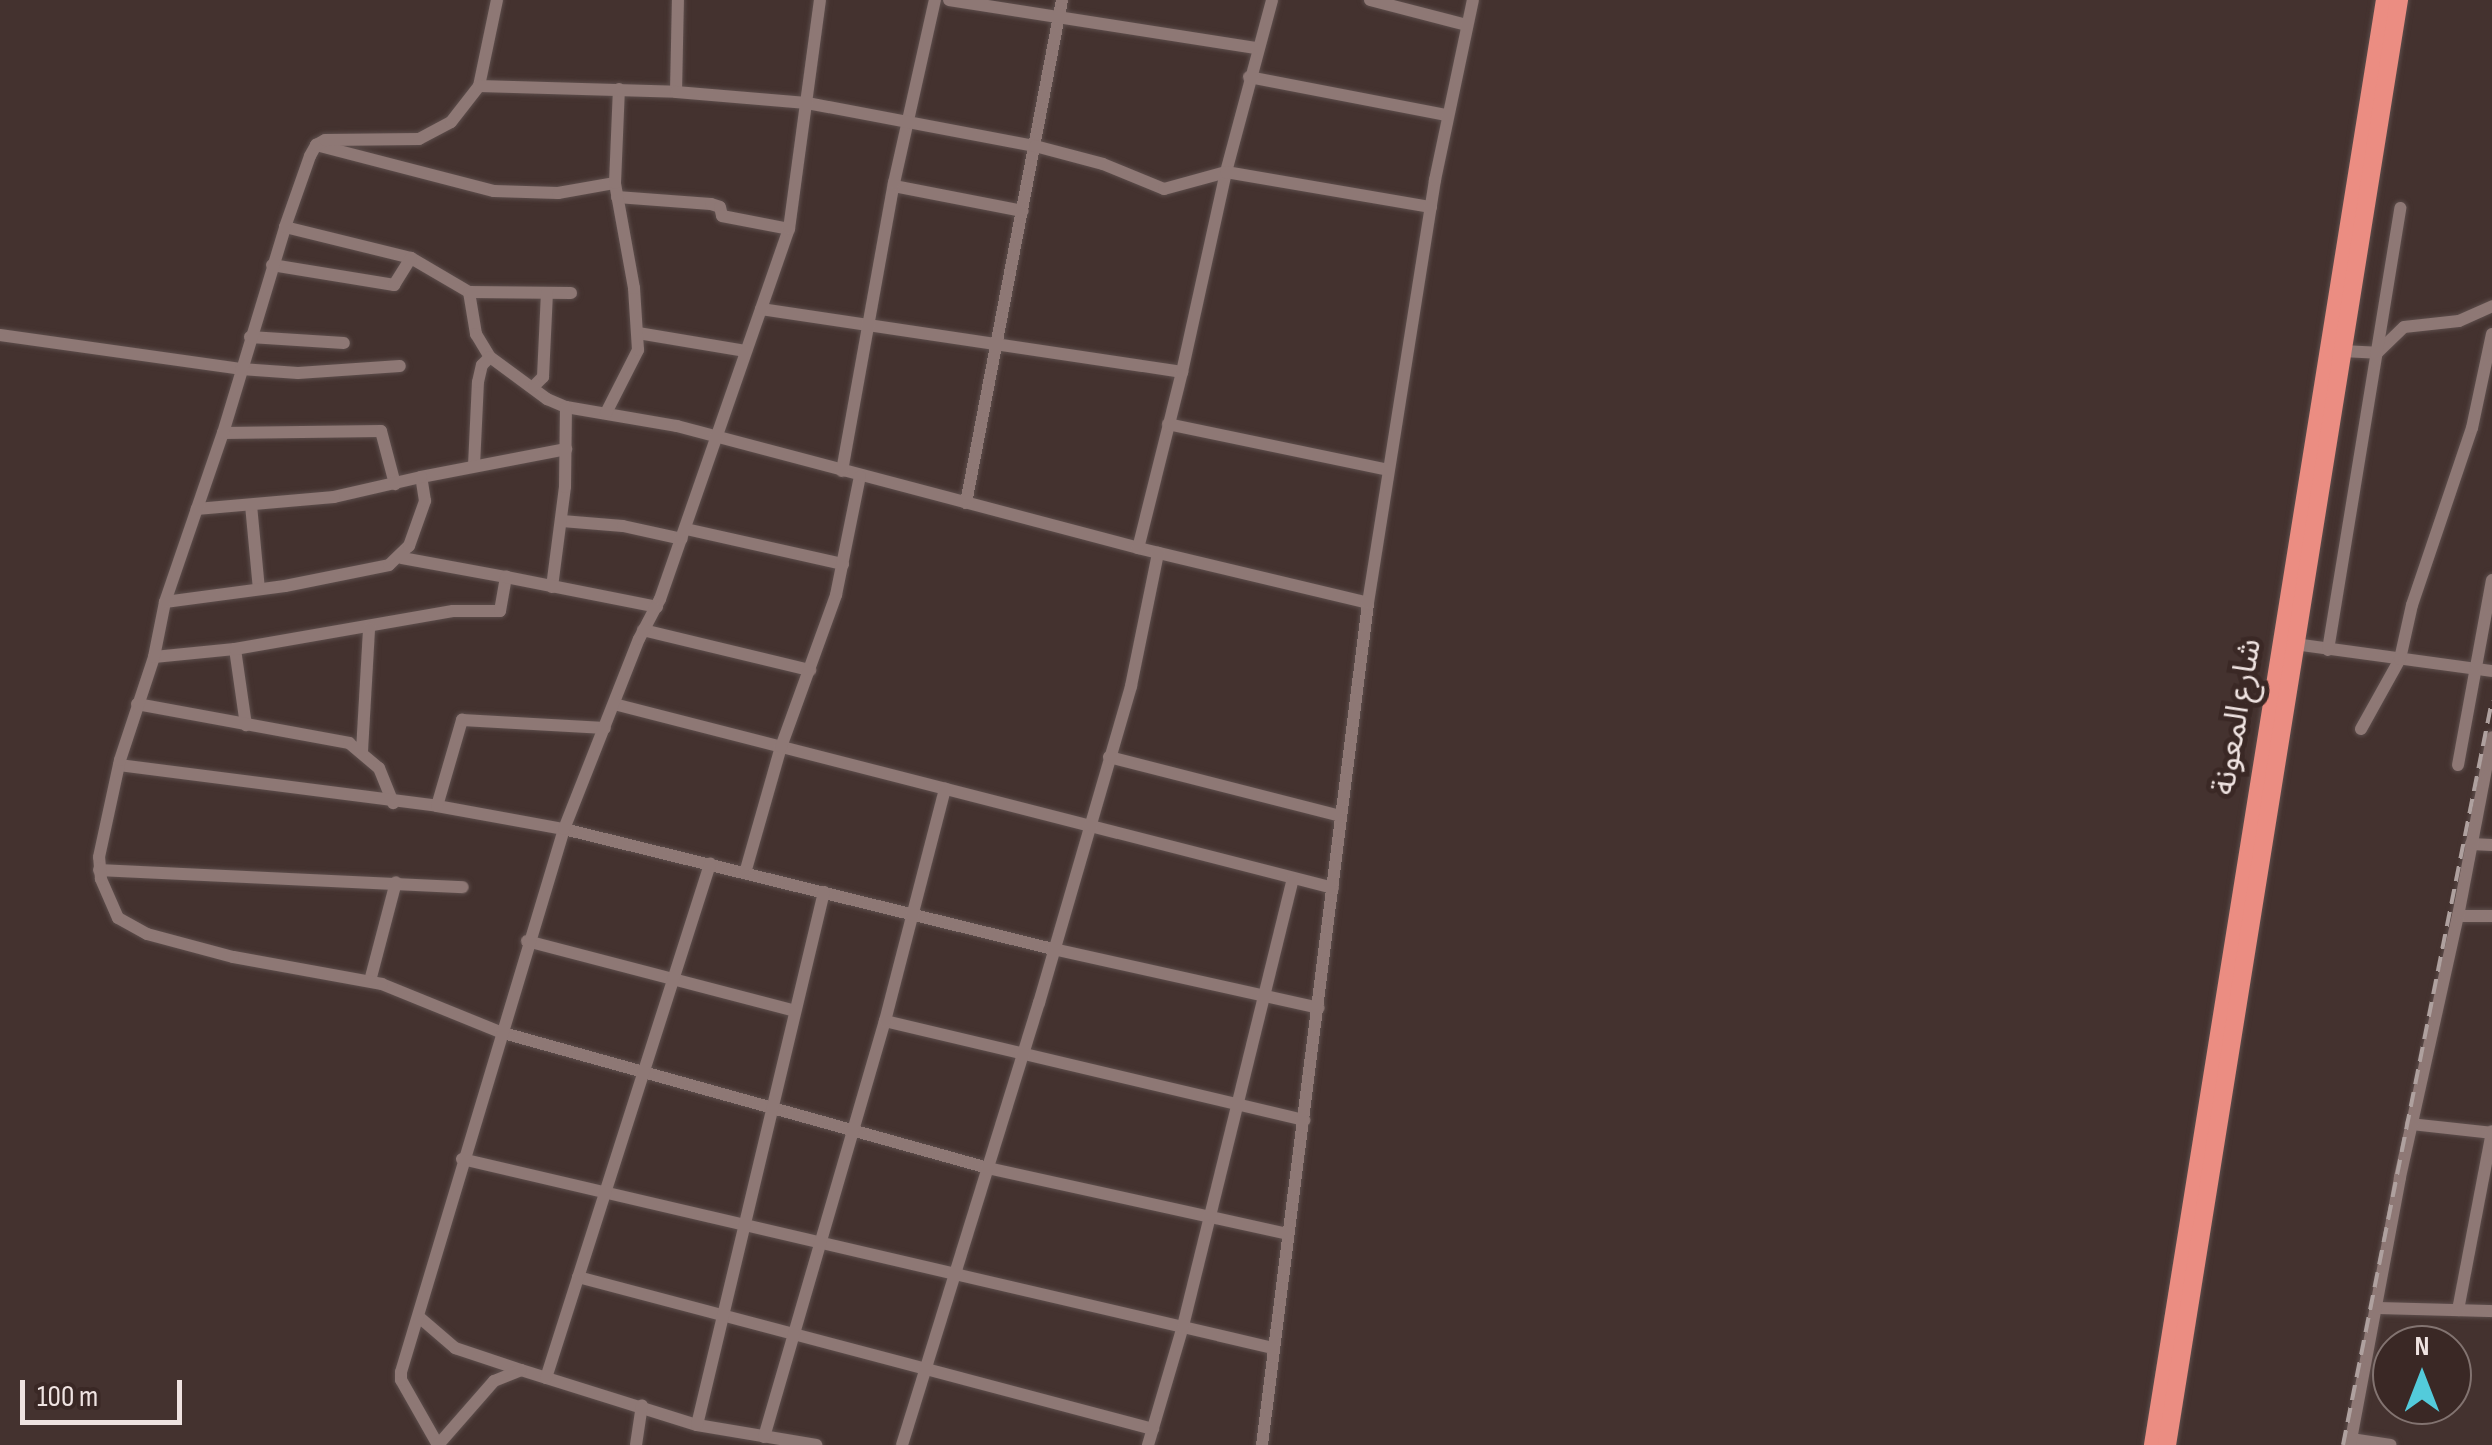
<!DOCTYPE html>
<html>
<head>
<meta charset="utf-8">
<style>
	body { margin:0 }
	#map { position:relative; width:2492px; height:1445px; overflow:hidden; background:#44322f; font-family:"Sofia Sans Condensed","Noto Sans Arabic",sans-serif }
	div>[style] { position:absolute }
	.roads { filter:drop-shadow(0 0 2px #5d4e4c) drop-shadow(0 0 2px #5d4e4c) }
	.minor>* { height:12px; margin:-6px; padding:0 6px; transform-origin:6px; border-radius:6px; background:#8e7875 }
	.highway>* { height:18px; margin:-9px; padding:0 9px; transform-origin:9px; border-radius:9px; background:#eb8d82 }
	.rail>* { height:4px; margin-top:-2px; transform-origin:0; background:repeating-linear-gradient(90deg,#afa19f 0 15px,transparent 0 23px) }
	span { translate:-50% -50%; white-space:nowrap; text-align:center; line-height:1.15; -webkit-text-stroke:10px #3a2825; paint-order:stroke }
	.street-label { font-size:32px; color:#efe3e1 }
	.north { position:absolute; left:2372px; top:1325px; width:100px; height:100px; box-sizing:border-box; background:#3a2825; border:2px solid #827370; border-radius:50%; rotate:0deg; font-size:28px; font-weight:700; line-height:40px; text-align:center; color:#efe3e1 }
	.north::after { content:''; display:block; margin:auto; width:35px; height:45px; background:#53cbdb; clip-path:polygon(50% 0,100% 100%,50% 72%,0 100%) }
	.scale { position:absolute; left:20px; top:1380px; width:162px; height:45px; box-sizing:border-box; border:5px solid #efe3e1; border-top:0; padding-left:12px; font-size:30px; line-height:35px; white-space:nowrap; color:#efe3e1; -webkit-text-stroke:8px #3a2825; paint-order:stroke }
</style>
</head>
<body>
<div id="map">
	<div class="roads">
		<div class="minor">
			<div style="left:949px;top:0;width:312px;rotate:8.9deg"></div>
			<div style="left:1370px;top:0;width:100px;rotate:14.5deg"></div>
			<div style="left:1249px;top:77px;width:202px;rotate:10.9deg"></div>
			<div style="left:479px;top:86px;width:88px;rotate:-78.2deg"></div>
			<div style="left:676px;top:92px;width:92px;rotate:-88.8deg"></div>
			<div style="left:316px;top:145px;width:184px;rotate:14.5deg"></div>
			<div style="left:494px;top:191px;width:64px;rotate:1.8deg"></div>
			<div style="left:558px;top:193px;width:58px;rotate:-10deg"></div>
			<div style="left:894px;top:186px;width:131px;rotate:11deg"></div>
			<div style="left:617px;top:197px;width:94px;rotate:4.3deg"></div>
			<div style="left:711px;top:204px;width:9px;rotate:18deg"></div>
			<div style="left:720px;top:207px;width:9px;rotate:77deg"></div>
			<div style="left:722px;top:216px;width:68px;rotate:11deg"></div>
			<div style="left:285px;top:227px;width:130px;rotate:13.8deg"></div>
			<div style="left:411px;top:258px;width:67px;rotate:30.4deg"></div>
			<div style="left:469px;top:292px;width:43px;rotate:80.5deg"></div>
			<div style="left:476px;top:334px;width:27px;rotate:59deg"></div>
			<div style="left:490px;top:357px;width:71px;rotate:36.4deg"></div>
			<div style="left:547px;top:399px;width:21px;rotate:23deg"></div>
			<div style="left:566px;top:407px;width:113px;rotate:9.7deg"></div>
			<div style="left:677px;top:426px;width:477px;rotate:14.8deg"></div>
			<div style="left:1138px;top:548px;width:236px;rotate:13.4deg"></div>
			<div style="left:272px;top:265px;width:124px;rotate:9.3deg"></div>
			<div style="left:394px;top:285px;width:32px;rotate:-58deg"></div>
			<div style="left:469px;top:292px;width:102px;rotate:0.6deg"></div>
			<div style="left:761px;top:309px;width:426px;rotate:8.5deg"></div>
			<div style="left:1182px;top:372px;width:181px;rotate:104deg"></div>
			<div style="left:638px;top:333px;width:109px;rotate:9.5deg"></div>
			<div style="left:0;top:335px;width:243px;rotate:8deg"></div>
			<div style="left:241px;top:369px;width:57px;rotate:4deg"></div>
			<div style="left:298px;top:373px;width:102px;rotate:-3.9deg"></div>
			<div style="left:250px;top:337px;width:94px;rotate:3.7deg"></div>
			<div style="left:2342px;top:351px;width:35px;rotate:3deg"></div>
			<div style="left:2377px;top:353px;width:37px;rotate:-44deg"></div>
			<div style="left:2404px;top:327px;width:55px;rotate:-6.2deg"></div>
			<div style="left:2459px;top:321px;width:36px;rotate:-24deg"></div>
			<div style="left:1182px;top:372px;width:205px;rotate:-77.6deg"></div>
			<div style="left:1226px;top:172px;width:178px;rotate:-75deg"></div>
			<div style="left:534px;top:386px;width:13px;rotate:-45deg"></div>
			<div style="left:543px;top:377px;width:84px;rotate:-87.3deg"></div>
			<div style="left:606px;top:413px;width:71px;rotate:-63.1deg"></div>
			<div style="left:638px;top:350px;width:62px;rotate:-93.7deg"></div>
			<div style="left:634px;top:288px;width:107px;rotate:-100.3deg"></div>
			<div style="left:615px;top:183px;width:94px;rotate:-87.6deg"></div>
			<div style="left:1168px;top:424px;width:225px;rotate:11.8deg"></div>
			<div style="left:223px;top:433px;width:158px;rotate:-0.7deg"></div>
			<div style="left:381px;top:431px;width:55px;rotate:75.2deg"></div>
			<div style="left:474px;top:466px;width:84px;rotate:-87.3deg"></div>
			<div style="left:478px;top:382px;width:17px;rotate:-77deg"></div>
			<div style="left:482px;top:365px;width:11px;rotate:-45deg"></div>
			<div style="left:842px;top:471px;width:293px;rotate:-79.8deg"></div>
			<div style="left:894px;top:183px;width:188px;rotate:-77.4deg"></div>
			<div style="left:421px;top:477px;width:148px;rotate:-10.9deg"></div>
			<div style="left:966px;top:503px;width:512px;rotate:-79.19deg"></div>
			<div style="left:251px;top:505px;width:84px;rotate:84.6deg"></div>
			<div style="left:562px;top:521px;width:61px;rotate:4.7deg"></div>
			<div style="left:623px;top:526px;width:60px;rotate:12.4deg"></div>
			<div style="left:686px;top:529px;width:161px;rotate:12.6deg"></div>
			<div style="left:402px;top:558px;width:106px;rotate:10.4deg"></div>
			<div style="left:552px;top:587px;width:101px;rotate:-82.6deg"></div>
			<div style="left:565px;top:487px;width:80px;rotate:-89.3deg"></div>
			<div style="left:165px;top:602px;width:121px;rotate:-7.6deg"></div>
			<div style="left:285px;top:586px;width:106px;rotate:-11.4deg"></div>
			<div style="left:389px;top:565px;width:28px;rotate:-44deg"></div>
			<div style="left:409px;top:546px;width:48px;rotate:-70.4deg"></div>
			<div style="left:425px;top:501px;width:24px;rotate:-99deg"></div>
			<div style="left:421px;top:477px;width:89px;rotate:167.1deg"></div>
			<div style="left:334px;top:497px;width:138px;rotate:175deg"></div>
			<div style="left:643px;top:630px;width:172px;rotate:13.5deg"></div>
			<div style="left:2295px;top:644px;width:199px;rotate:7.8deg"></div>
			<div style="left:235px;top:649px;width:77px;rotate:81.8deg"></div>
			<div style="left:2328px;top:650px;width:448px;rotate:-80.7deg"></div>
			<div style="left:154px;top:657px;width:81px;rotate:-5.6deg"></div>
			<div style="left:235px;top:649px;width:221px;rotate:-9.9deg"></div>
			<div style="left:453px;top:611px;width:47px"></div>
			<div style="left:500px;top:611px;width:35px;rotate:-80deg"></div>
			<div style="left:506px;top:577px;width:154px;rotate:11.2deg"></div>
			<div style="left:137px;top:704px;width:216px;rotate:10.4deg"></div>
			<div style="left:349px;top:743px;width:39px;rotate:40deg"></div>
			<div style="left:379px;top:768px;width:38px;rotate:68deg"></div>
			<div style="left:614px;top:704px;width:742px;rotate:14.35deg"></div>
			<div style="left:2361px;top:729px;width:80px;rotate:-60.9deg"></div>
			<div style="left:2400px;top:659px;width:55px;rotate:-77.5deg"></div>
			<div style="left:2412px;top:605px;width:187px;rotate:-71.3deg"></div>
			<div style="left:2472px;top:428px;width:96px;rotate:-78deg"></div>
			<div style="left:362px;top:751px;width:123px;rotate:-86.7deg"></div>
			<div style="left:1109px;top:757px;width:239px;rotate:14.3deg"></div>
			<div style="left:119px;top:765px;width:321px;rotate:7.3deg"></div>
			<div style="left:437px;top:806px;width:129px;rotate:10.3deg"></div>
			<div style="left:564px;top:829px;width:504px;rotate:13.79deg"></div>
			<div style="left:1053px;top:949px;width:272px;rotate:12.5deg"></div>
			<div style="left:2458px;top:765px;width:188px;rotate:-79.6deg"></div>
			<div style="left:437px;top:806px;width:90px;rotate:-73.8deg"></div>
			<div style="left:462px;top:720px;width:143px;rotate:3.2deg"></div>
			<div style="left:2471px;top:844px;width:21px;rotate:3deg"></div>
			<div style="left:99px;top:870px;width:364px;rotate:2.7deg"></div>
			<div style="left:745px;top:873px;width:131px;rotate:-74.1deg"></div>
			<div style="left:781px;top:747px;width:162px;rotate:-70.1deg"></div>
			<div style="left:836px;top:595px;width:121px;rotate:-78.6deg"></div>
			<div style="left:2458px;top:916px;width:34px"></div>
			<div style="left:527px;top:941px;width:277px;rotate:14.6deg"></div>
			<div style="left:370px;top:981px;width:102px;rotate:-75.3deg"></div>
			<div style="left:885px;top:1021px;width:431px;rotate:13.3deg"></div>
			<div style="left:2411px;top:1124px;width:81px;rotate:6.3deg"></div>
			<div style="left:462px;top:1159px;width:833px;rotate:13.12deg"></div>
			<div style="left:1288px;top:1234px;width:307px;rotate:-167.6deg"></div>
			<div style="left:988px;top:1168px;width:507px;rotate:-164.43deg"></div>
			<div style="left:500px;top:1032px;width:127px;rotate:-157.9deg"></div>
			<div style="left:382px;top:984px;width:151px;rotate:-169.7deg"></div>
			<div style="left:233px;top:957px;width:89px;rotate:-165deg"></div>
			<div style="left:147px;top:934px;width:33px;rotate:-151deg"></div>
			<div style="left:118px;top:918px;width:43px;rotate:-113.6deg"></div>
			<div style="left:101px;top:879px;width:22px;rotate:-95deg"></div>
			<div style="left:99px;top:857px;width:99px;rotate:-77.8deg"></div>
			<div style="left:120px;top:760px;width:108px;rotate:-71.7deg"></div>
			<div style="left:154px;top:657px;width:56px;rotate:-78.7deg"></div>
			<div style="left:165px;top:602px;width:179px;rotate:-71.1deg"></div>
			<div style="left:223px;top:433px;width:215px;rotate:-73.2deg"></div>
			<div style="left:285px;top:227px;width:75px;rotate:-70.6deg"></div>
			<div style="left:310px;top:156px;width:13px;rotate:-61deg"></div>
			<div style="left:316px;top:145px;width:10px;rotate:-29deg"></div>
			<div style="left:325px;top:140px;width:94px;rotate:-0.6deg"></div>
			<div style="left:419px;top:139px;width:36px;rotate:-28deg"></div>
			<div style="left:451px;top:122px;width:46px;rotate:-52.1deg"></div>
			<div style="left:479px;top:86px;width:197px;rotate:1.7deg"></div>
			<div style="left:676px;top:92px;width:131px;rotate:4.8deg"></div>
			<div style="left:807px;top:103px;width:232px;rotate:10.7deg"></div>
			<div style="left:1035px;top:146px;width:70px;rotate:14.8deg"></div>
			<div style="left:1103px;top:164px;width:66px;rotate:22.3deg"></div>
			<div style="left:1164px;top:189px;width:64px;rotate:-15.3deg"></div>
			<div style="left:1226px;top:172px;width:208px;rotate:9.7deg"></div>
			<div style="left:578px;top:1277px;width:595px;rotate:14.81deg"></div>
			<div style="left:2375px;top:1308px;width:117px;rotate:1.5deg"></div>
			<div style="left:2458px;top:1310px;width:182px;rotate:-79.2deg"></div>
			<div style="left:419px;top:1317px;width:48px;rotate:40.7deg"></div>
			<div style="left:455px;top:1348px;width:70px;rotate:18.4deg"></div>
			<div style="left:521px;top:1370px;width:184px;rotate:17.4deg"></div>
			<div style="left:697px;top:1425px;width:121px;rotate:9.5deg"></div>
			<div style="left:546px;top:1378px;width:540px;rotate:-72.3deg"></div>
			<div style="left:697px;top:1425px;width:548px;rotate:-76.6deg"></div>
			<div style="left:764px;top:1437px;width:433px;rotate:-73.8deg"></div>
			<div style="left:885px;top:1021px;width:240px;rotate:-75.5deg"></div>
			<div style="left:2351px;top:1439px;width:40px;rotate:8.5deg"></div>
			<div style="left:438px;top:1445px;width:75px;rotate:-119.6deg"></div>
			<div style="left:401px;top:1380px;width:8px;rotate:-90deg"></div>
			<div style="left:401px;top:1372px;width:567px;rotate:-73.29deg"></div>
			<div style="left:564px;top:829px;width:204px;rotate:-68.5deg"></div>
			<div style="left:639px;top:639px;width:45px;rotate:-62.3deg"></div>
			<div style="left:660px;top:599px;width:392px;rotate:-70.8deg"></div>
			<div style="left:789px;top:229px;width:231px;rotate:-82.3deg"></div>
			<div style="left:438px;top:1445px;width:85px;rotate:-48.8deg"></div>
			<div style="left:494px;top:1381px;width:29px;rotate:-22deg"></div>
			<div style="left:636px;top:1445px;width:40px;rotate:-81.5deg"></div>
			<div style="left:902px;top:1445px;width:463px;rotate:-72.8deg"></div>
			<div style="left:1039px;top:1003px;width:330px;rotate:-73.8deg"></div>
			<div style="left:1131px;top:686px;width:136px;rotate:-78.5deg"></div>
			<div style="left:1148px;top:1445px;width:124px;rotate:-73.6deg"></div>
			<div style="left:1183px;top:1326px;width:460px;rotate:-76.2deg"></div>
			<div style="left:1262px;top:1445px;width:849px;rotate:-82.82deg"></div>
			<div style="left:1368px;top:603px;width:428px;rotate:-81deg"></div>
			<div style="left:1435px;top:180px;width:184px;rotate:-78.1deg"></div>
			<div style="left:2350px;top:1445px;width:273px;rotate:-79.4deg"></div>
			<div style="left:2400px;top:1177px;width:267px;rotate:-77.5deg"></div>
			<div style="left:2458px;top:916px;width:182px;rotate:-79.2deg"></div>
		</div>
		<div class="highway">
			<div style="left:2153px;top:1445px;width:1464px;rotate:-80.88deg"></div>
			<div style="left:2167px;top:1445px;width:1464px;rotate:-80.88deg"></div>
		</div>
	</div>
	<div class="rail">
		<div style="left:2343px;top:1445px;width:759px;rotate:-78.68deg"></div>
	</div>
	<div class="street-label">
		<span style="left:2238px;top:717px;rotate:-80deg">شارع المعونة</span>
	</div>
	<div class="north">N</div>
	<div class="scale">100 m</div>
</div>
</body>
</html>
